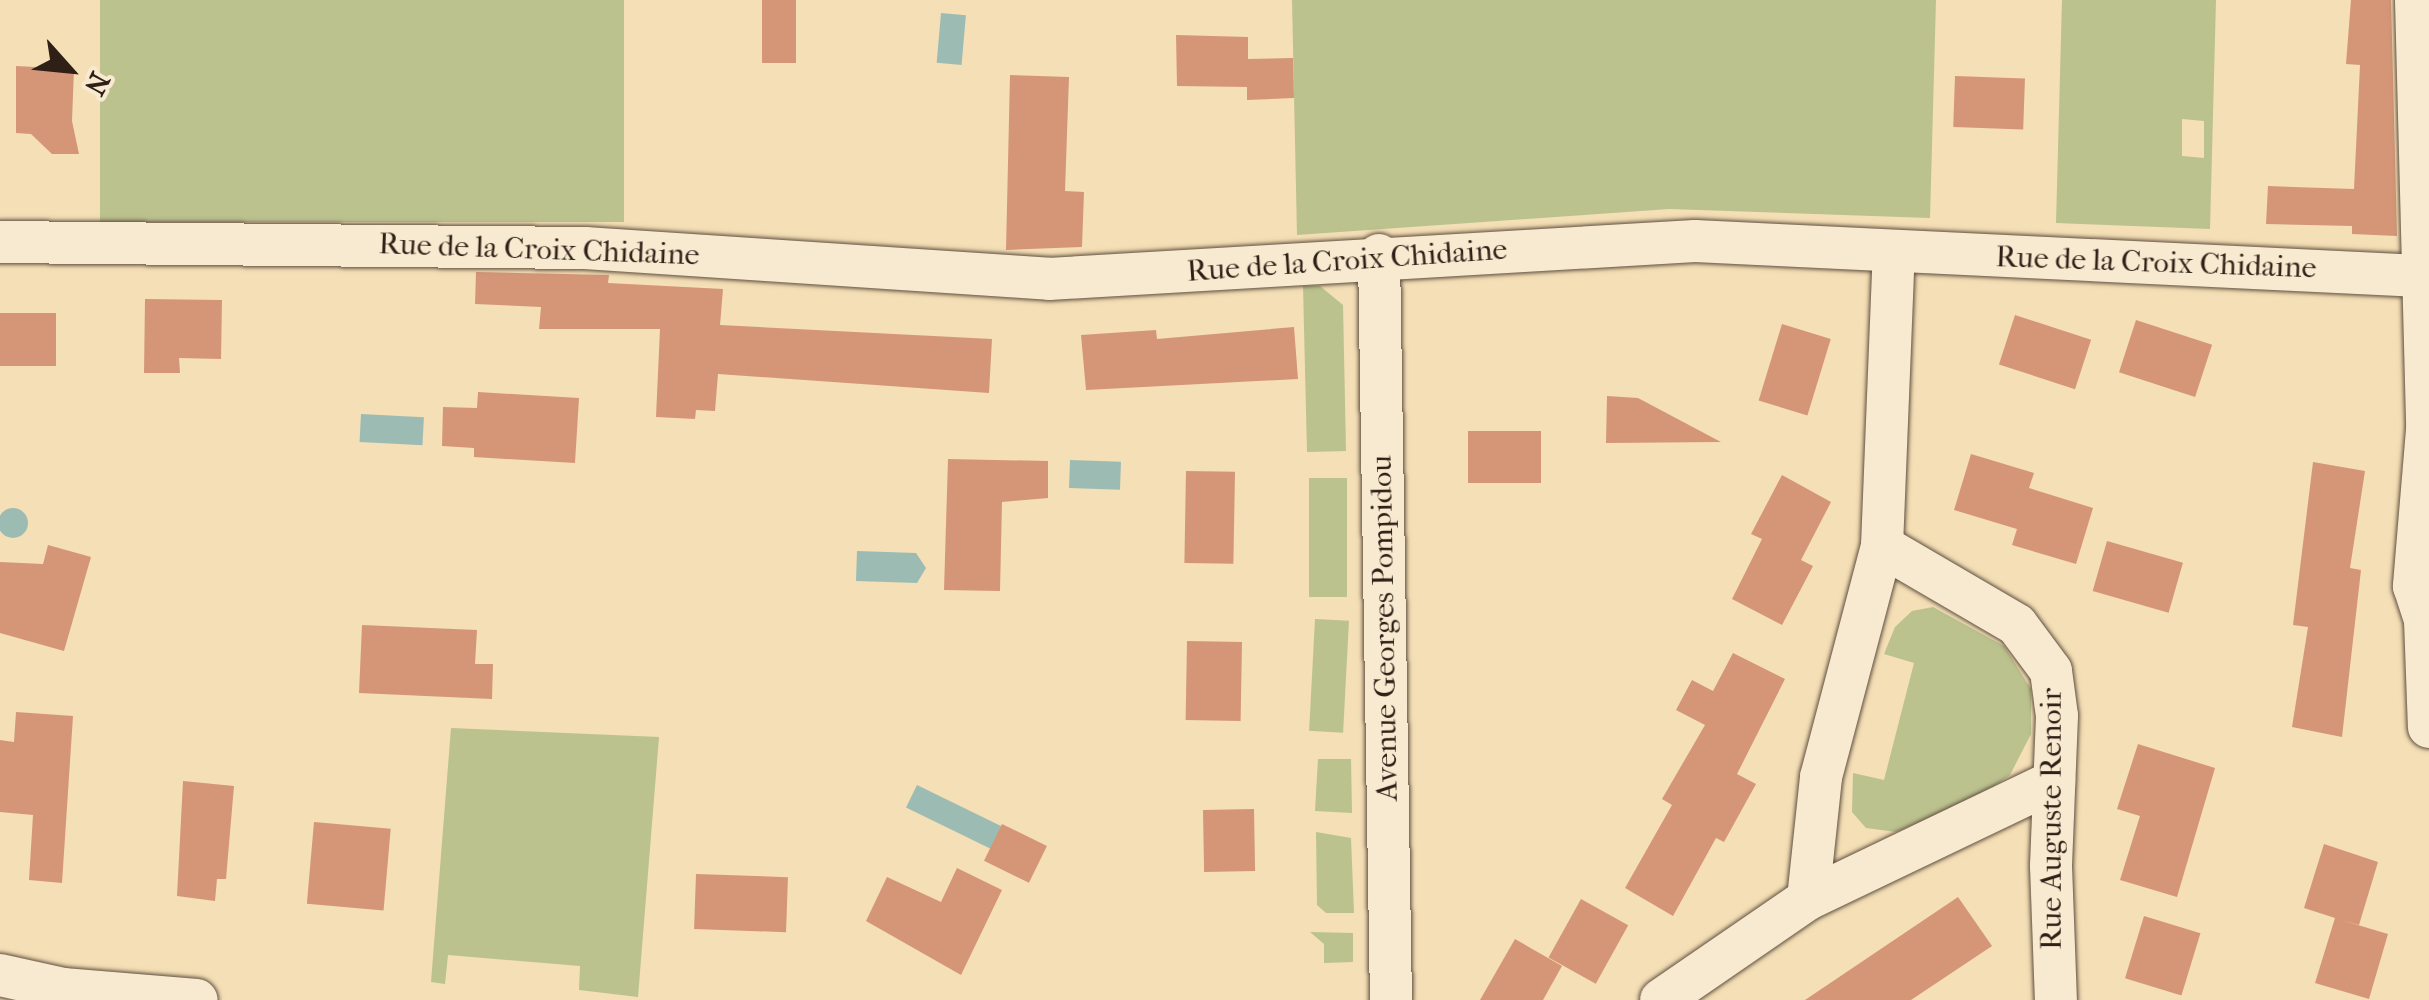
<!DOCTYPE html>
<html>
<head>
<meta charset="utf-8">
<style>
	body { margin:0 }
	#map { position:relative; width:2429px; height:1000px; overflow:hidden; background:#f4dfb6; font-family:"IM FELL French Canon",serif }
	div>[style] { position:absolute }
	.green>* { inset:0; background:#bbc28e; transform-origin:0 0 }
	.water>* { inset:0; background:#9cbcb3; transform-origin:0 0 }
	.round { border-radius:50% }
	.building>* { inset:0; background:#d59677; transform-origin:0 0 }
	.roads { filter:drop-shadow(0 0 2px #604f3f) drop-shadow(0 0 2px #604f3f) }
	.minor>* { height:42px; margin:-21px; padding:0 21px; transform-origin:21px; border-radius:21px; background:#f8ead0 }
	span { translate:-50% -50%; white-space:nowrap; text-align:center; line-height:1.15; -webkit-text-stroke:10px #f8ead0; paint-order:stroke }
	.street-label { font-size:30px; color:#2e1f17 }
	.north { position:absolute; left:20px; top:20px; width:100px; height:100px; -webkit-text-stroke:8px #f8ead0; paint-order:stroke; rotate:117deg; font-size:28px; font-weight:700; line-height:40px; text-align:center; color:#2e1f17 }
	.north::after { content:''; display:block; margin:auto; width:35px; height:45px; background:#2e1f17; clip-path:polygon(50% 0,100% 100%,50% 72%,0 100%) }
</style>
</head>
<body>
<div id="map">
	<div class="green">
		<div style="left:100px;top:0;width:524px;height:222px"></div>
		<div style="clip-path:polygon(1292px 0,1936px 0,1930px 218px,1669px 209px,1297px 235px)"></div>
		<div style="clip-path:polygon(evenodd,2062px 0,2216px 0,2210px 229px,2056px 223px,2062px 0,2182px 119px,2204px 121px,2204px 158px,2182px 156px,2182px 119px)"></div>
		<div style="clip-path:polygon(1303px 286px,1320px 286px,1343px 305px,1346px 451px,1307px 452px)"></div>
		<div style="left:1347px;top:478px;width:119px;height:38px;rotate:90deg"></div>
		<div style="clip-path:polygon(1933px 607px,2004px 646px,2031px 689px,2031px 734px,2010px 775px,1981px 795px,1896px 832px,1866px 828px,1852px 812px,1853px 773px,1884px 780px,1914px 663px,1884px 654px,1895px 627px,1912px 611px)"></div>
		<div style="left:1315px;top:619px;width:34px;height:112px;rotate:3deg"></div>
		<div style="clip-path:polygon(451px 728px,659px 737px,638px 997px,579px 990px,580px 966px,448px 955px,445px 984px,431px 982px)"></div>
		<div style="clip-path:polygon(1318px 759px,1351px 759px,1352px 813px,1315px 811px)"></div>
		<div style="clip-path:polygon(1316px 832px,1351px 838px,1354px 913px,1326px 913px,1317px 905px)"></div>
		<div style="clip-path:polygon(1310px 932px,1353px 933px,1353px 962px,1324px 963px,1324px 944px)"></div>
	</div>
	<div class="water">
		<div style="left:941px;top:13px;width:25px;height:50px;rotate:5deg"></div>
		<div style="left:361px;top:414px;width:63px;height:28px;rotate:3deg"></div>
		<div style="left:1070px;top:460px;width:51px;height:28px;rotate:2deg"></div>
		<div class="round" style="left:-2px;top:508px;width:30px;height:30px"></div>
		<div style="clip-path:polygon(857px 551px,916px 553px,926px 568px,917px 583px,856px 581px)"></div>
		<div style="left:917px;top:785px;width:94px;height:25px;rotate:26deg"></div>
	</div>
	<div class="building">
		<div style="left:762px;top:0;width:34px;height:63px"></div>
		<div style="clip-path:polygon(2351px 0,2391px 0,2397px 236px,2352px 234px,2352px 226px,2266px 224px,2268px 186px,2354px 189px,2360px 65px,2346px 64px)"></div>
		<div style="clip-path:polygon(1176px 35px,1248px 37px,1248px 59px,1293px 58px,1294px 98px,1247px 100px,1247px 87px,1177px 86px)"></div>
		<div style="clip-path:polygon(16px 66px,74px 69px,72px 121px,79px 154px,52px 154px,31px 134px,16px 133px)"></div>
		<div style="clip-path:polygon(1010px 75px,1069px 77px,1065px 191px,1084px 192px,1082px 247px,1006px 250px)"></div>
		<div style="left:1955px;top:76px;width:70px;height:51px;rotate:2deg"></div>
		<div style="clip-path:polygon(476px 272px,609px 275px,608px 283px,723px 289px,720px 325px,992px 339px,989px 393px,718px 374px,715px 411px,696px 410px,695px 419px,656px 417px,660px 329px,539px 329px,541px 307px,475px 304px)"></div>
		<div style="clip-path:polygon(145px 299px,222px 300px,221px 359px,179px 358px,180px 373px,144px 373px)"></div>
		<div style="left:0;top:313px;width:56px;height:53px"></div>
		<div style="left:2015px;top:315px;width:80px;height:52px;rotate:18deg"></div>
		<div style="left:2136px;top:320px;width:80px;height:55px;rotate:18deg"></div>
		<div style="left:1782px;top:324px;width:51px;height:80px;rotate:17deg"></div>
		<div style="clip-path:polygon(1294px 327px,1298px 379px,1086px 390px,1081px 335px,1156px 330px,1157px 339px)"></div>
		<div style="clip-path:polygon(478px 392px,579px 398px,575px 463px,474px 457px,474px 448px,442px 446px,443px 407px,477px 408px)"></div>
		<div style="clip-path:polygon(1607px 396px,1638px 398px,1721px 442px,1606px 443px)"></div>
		<div style="left:1468px;top:431px;width:73px;height:52px"></div>
		<div style="clip-path:polygon(1971px 454px,2034px 473px,2029px 488px,2093px 508px,2076px 564px,2012px 545px,2017px 529px,1954px 510px)"></div>
		<div style="clip-path:polygon(948px 459px,1048px 461px,1048px 498px,1002px 502px,1000px 591px,944px 590px)"></div>
		<div style="clip-path:polygon(2313px 462px,2365px 471px,2350px 568px,2361px 570px,2342px 737px,2292px 727px,2308px 627px,2293px 625px)"></div>
		<div style="left:1186px;top:471px;width:49px;height:92px;rotate:1deg"></div>
		<div style="clip-path:polygon(1782px 475px,1831px 502px,1801px 560px,1813px 566px,1782px 625px,1732px 599px,1762px 539px,1751px 534px)"></div>
		<div style="left:2107px;top:541px;width:79px;height:52px;rotate:16deg"></div>
		<div style="clip-path:polygon(48px 545px,91px 557px,64px 651px,0 633px,0 562px,43px 564px)"></div>
		<div style="clip-path:polygon(362px 625px,477px 630px,475px 664px,493px 664px,492px 699px,359px 693px)"></div>
		<div style="left:1187px;top:641px;width:55px;height:79px;rotate:1deg"></div>
		<div style="clip-path:polygon(1733px 653px,1785px 679px,1737px 774px,1756px 784px,1724px 842px,1716px 838px,1673px 916px,1625px 888px,1672px 805px,1662px 799px,1705px 725px,1676px 710px,1692px 680px,1713px 691px)"></div>
		<div style="clip-path:polygon(16px 712px,73px 716px,62px 883px,29px 880px,33px 815px,0 812px,0 740px,14px 742px)"></div>
		<div style="clip-path:polygon(2138px 744px,2215px 768px,2177px 897px,2120px 880px,2140px 816px,2117px 809px)"></div>
		<div style="clip-path:polygon(183px 781px,234px 786px,226px 879px,217px 879px,215px 901px,177px 896px)"></div>
		<div style="left:1254px;top:809px;width:62px;height:51px;rotate:89deg"></div>
		<div style="left:314px;top:822px;width:77px;height:82px;rotate:5deg"></div>
		<div style="left:1002px;top:824px;width:50px;height:41px;rotate:26deg"></div>
		<div style="clip-path:polygon(2324px 844px,2378px 862px,2359px 925px,2341px 920px,2388px 934px,2369px 999px,2315px 983px,2335px 918px,2304px 908px)"></div>
		<div style="clip-path:polygon(957px 868px,1002px 890px,961px 975px,866px 921px,887px 877px,941px 902px)"></div>
		<div style="left:696px;top:874px;width:92px;height:55px;rotate:2deg"></div>
		<div style="clip-path:polygon(1958px 897px,1992px 946px,1911px 1000px,1805px 1000px)"></div>
		<div style="left:1581px;top:899px;width:54px;height:67px;rotate:29deg"></div>
		<div style="left:2144px;top:916px;width:59px;height:65px;rotate:17deg"></div>
		<div style="clip-path:polygon(1515px 939px,1562px 966px,1543px 1000px,1480px 1000px)"></div>
	</div>
	<div class="roads">
		<div class="minor">
			<div style="left:2416px;top:0;width:430px;rotate:88.5deg"></div>
			<div style="left:2427px;top:430px;width:157px;rotate:94.8deg"></div>
			<div style="left:2414px;top:586px;width:36px;rotate:72deg"></div>
			<div style="left:2425px;top:620px;width:107px;rotate:87.9deg"></div>
			<div style="left:0;top:242px;width:585px;rotate:0.59deg"></div>
			<div style="left:585px;top:248px;width:465px;rotate:3.8deg"></div>
			<div style="left:1049px;top:279px;width:647px;rotate:-3.37deg"></div>
			<div style="left:1695px;top:241px;width:726px;rotate:2.76deg"></div>
			<div style="left:1379px;top:255px;width:745px;rotate:89.08deg"></div>
			<div style="left:1882px;top:546px;width:156px;rotate:30.3deg"></div>
			<div style="left:2017px;top:625px;width:57px;rotate:53.5deg"></div>
			<div style="left:2051px;top:671px;width:45px;rotate:82.4deg"></div>
			<div style="left:2057px;top:716px;width:150px;rotate:92.3deg"></div>
			<div style="left:2051px;top:866px;width:134px;rotate:87.9deg"></div>
			<div style="left:1808px;top:899px;width:123px;rotate:-83.9deg"></div>
			<div style="left:1821px;top:777px;width:239px;rotate:-75.2deg"></div>
			<div style="left:1882px;top:546px;width:294px;rotate:-87.7deg"></div>
			<div style="left:0;top:975px;width:65px;rotate:12.5deg"></div>
			<div style="left:63px;top:989px;width:134px;rotate:4.7deg"></div>
			<div style="left:1661px;top:1000px;width:178px;rotate:-34.5deg"></div>
			<div style="left:1808px;top:899px;width:273px;rotate:-25.6deg"></div>
		</div>
	</div>
	<div class="street-label">
		<span style="left:539px;top:250px;rotate:2deg">Rue de la Croix Chidaine</span>
		<span style="left:1347px;top:261px;rotate:-4deg">Rue de la Croix Chidaine</span>
		<span style="left:2156px;top:263px;rotate:2deg">Rue de la Croix Chidaine</span>
		<span style="left:1385px;top:628px;rotate:-91deg">Avenue Georges Pompidou</span>
		<span style="left:2052px;top:819px;rotate:-90deg">Rue Auguste Renoir</span>
	</div>
	<div class="north">N</div>
</div>
</body>
</html>
